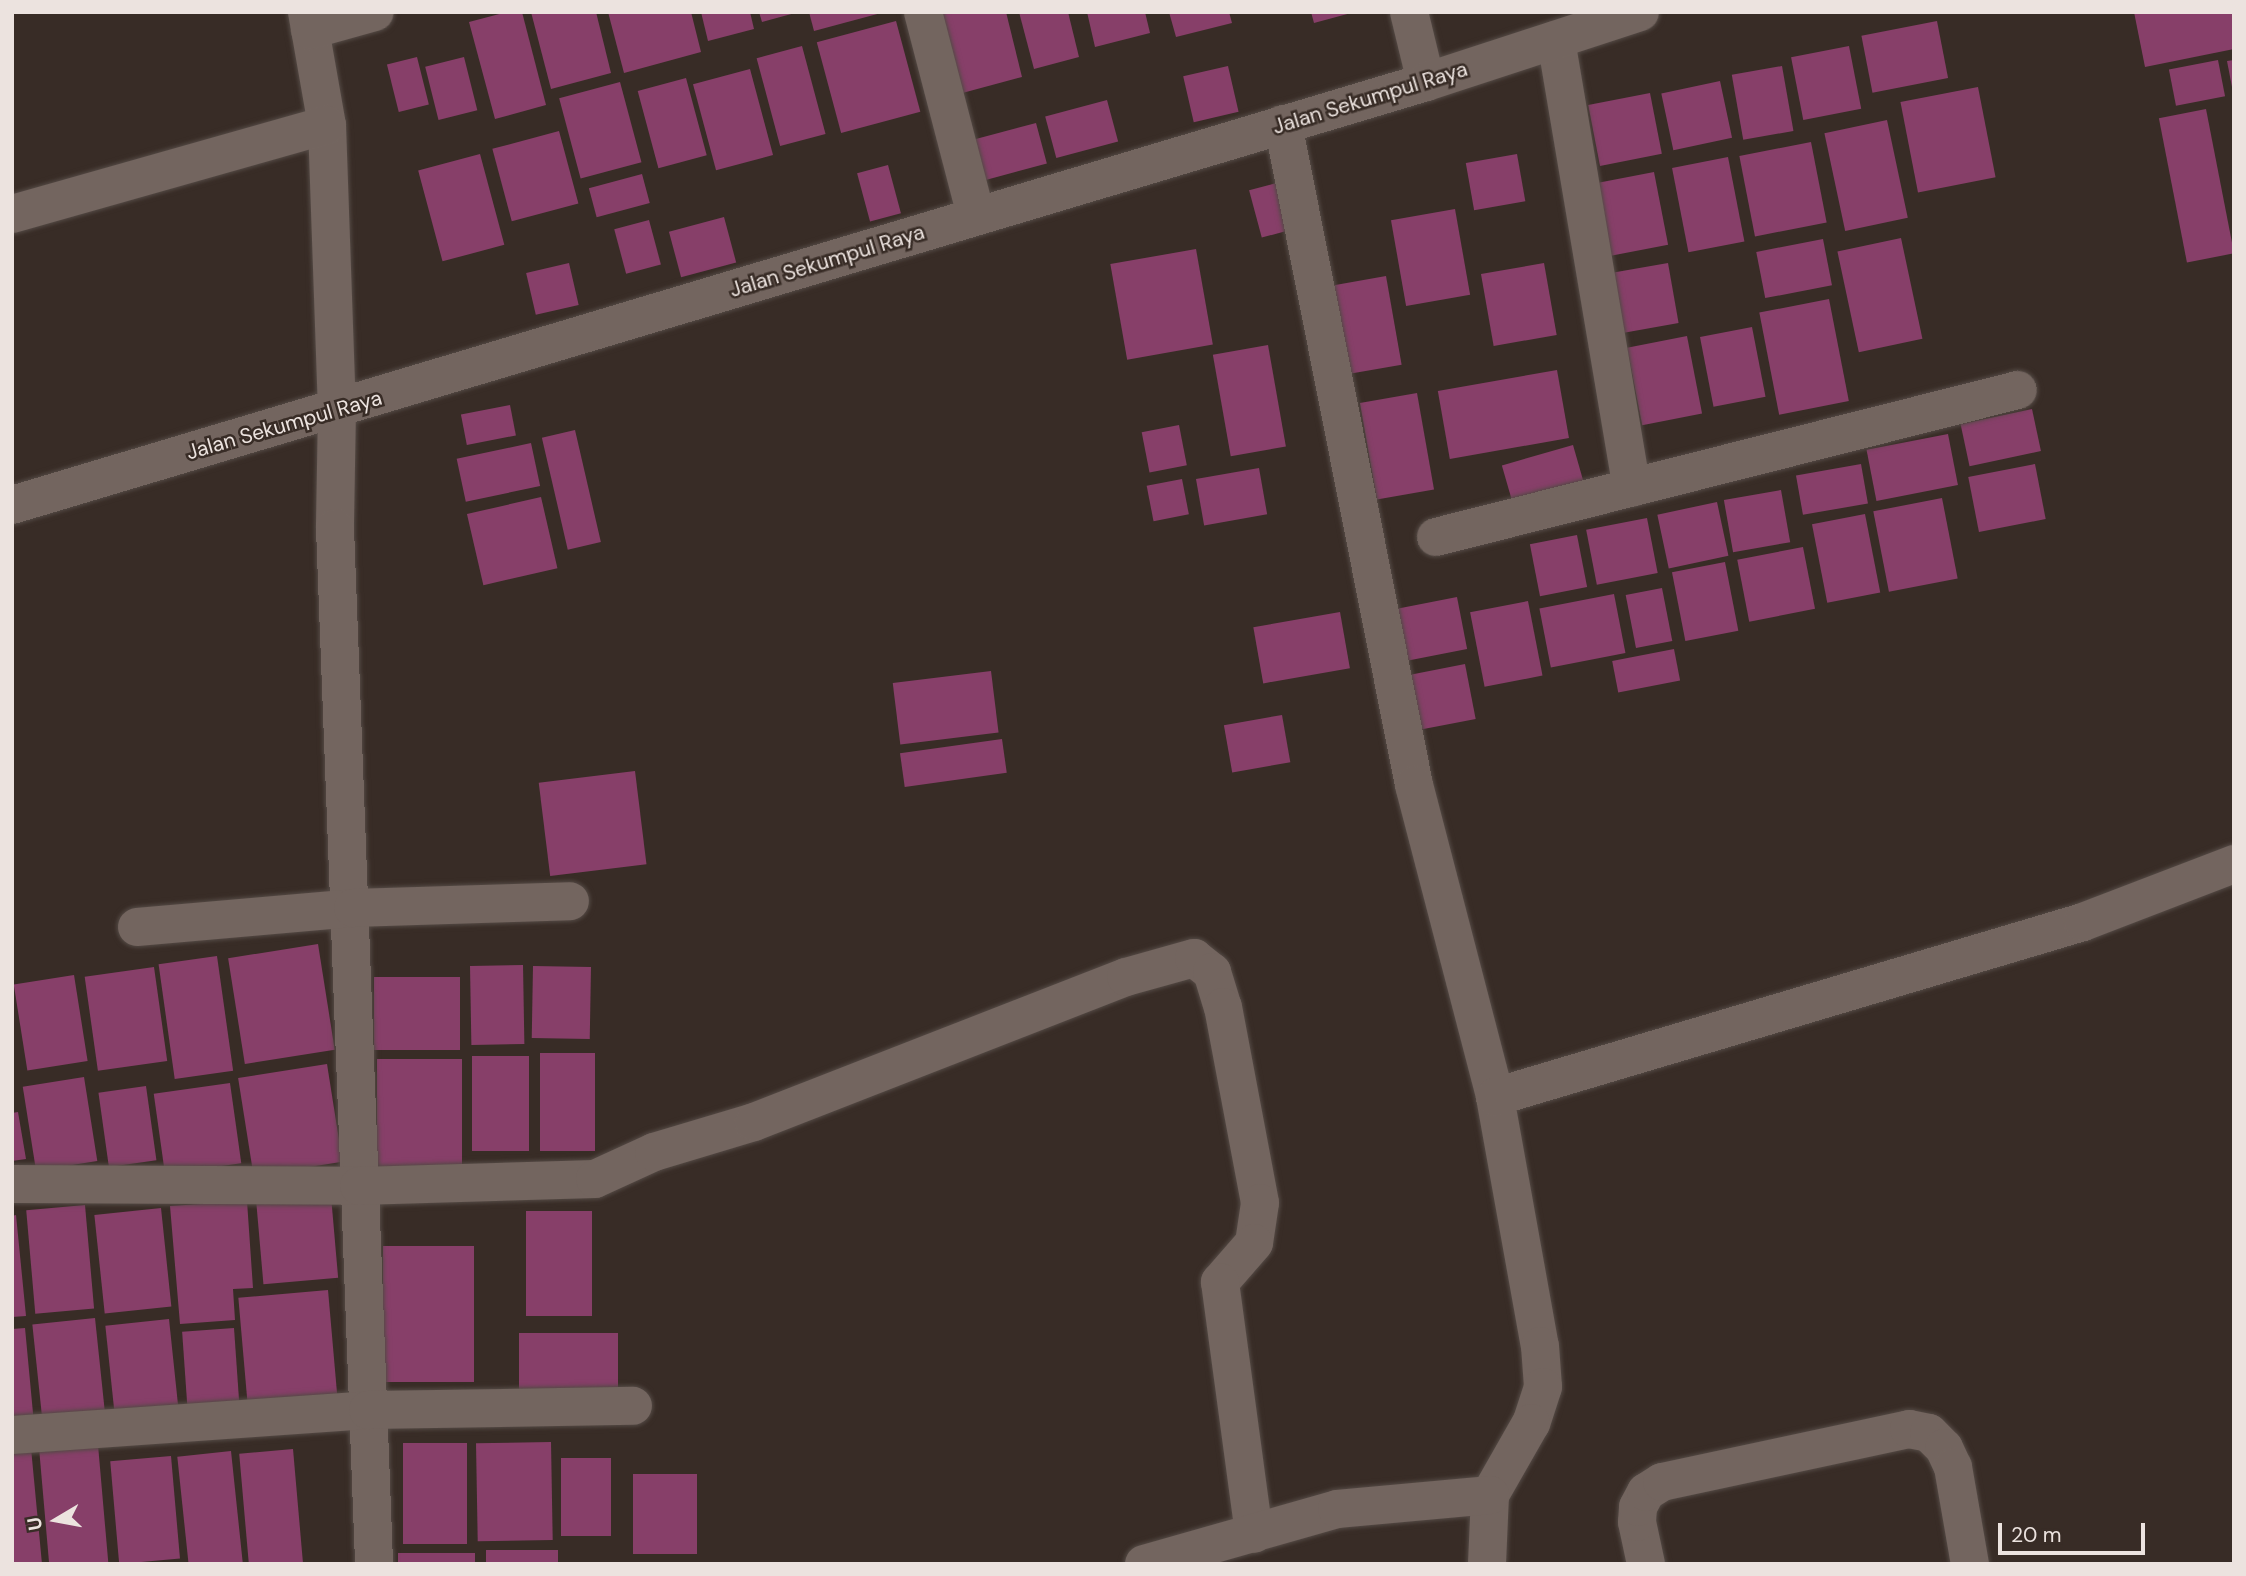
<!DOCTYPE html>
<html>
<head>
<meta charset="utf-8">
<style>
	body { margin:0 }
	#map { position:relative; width:2246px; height:1576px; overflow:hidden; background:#382c26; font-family:"DM Sans",sans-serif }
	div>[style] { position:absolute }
	.building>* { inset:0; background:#873f69; transform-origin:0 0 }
	.roads { filter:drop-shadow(0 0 2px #544a45) drop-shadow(0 0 2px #544a45) }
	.street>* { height:38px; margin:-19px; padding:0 19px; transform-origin:19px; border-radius:19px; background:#73655f }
	.secondary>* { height:38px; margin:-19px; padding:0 19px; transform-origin:19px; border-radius:19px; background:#73655f }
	span { translate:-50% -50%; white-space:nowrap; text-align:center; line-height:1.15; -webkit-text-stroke:5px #382c26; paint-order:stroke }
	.street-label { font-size:21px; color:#ece3df }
	.frame { position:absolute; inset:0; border:14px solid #ece3df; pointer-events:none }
	.north { position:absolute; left:21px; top:1485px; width:70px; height:70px; -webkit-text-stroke:5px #382c26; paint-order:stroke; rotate:260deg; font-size:19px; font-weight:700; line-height:28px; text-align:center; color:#ece3df }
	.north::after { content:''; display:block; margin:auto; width:24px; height:32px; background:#ece3df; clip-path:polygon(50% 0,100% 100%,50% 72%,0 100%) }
	.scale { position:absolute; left:1998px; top:1523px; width:147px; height:32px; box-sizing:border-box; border:4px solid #ece3df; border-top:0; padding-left:9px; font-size:21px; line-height:24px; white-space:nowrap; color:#ece3df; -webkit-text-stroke:5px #382c26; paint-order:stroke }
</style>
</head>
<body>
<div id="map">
	<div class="building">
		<div style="clip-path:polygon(507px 12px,522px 12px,546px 105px,495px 119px,469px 22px)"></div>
		<div style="clip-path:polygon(531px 12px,596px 12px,611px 73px,551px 89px)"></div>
		<div style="clip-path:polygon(608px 12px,691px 12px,701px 52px,624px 73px)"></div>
		<div style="clip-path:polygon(701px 12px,750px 12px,754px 29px,708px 41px)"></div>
		<div style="clip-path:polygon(759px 12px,795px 12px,795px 13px,762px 22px)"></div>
		<div style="clip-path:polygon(809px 12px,881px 12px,881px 13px,814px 31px)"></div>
		<div style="clip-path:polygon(934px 12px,1006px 12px,1022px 77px,955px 95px)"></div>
		<div style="clip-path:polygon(1019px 12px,1068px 12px,1079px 57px,1034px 69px)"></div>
		<div style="clip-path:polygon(1087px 12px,1145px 12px,1150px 33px,1095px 47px)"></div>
		<div style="clip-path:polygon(1169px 12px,1229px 12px,1232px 23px,1176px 37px)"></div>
		<div style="clip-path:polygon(1311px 12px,1350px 12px,1351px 13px,1314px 23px)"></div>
		<div style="clip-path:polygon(2134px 12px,2234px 12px,2234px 49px,2145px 67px)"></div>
		<div style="left:896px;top:21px;width:94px;height:82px;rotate:75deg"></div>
		<div style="left:1937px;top:21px;width:58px;height:77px;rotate:79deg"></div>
		<div style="left:802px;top:46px;width:91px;height:47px;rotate:75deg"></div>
		<div style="left:1849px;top:46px;width:64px;height:59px;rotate:79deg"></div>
		<div style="left:417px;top:57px;width:49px;height:31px;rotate:76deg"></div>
		<div style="left:464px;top:57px;width:55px;height:40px;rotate:76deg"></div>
		<div style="left:2218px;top:60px;width:37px;height:50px;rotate:79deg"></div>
		<div style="clip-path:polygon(2234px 60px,2234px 87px,2232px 87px,2227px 61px)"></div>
		<div style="left:1228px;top:66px;width:47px;height:46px;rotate:77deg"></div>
		<div style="left:1782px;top:66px;width:66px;height:51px;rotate:80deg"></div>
		<div style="left:750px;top:69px;width:89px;height:59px;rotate:75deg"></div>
		<div style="left:686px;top:78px;width:80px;height:50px;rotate:75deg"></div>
		<div style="left:1720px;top:81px;width:58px;height:60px;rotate:78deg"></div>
		<div style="left:620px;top:82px;width:83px;height:63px;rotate:75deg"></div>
		<div style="left:1978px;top:87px;width:92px;height:79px;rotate:79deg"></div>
		<div style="left:1650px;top:93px;width:62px;height:63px;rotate:79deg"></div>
		<div style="left:1107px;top:100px;width:43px;height:64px;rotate:75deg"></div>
		<div style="left:2206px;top:109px;width:147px;height:48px;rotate:79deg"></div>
		<div style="left:1887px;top:120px;width:100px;height:64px;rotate:78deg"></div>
		<div style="left:1036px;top:123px;width:42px;height:69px;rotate:75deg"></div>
		<div style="left:559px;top:131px;width:75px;height:69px;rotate:75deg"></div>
		<div style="left:1811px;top:142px;width:82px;height:73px;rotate:79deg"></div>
		<div style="left:480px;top:154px;width:94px;height:64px;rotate:75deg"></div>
		<div style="left:1517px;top:154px;width:48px;height:52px;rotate:80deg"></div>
		<div style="left:1728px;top:157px;width:86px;height:57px;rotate:79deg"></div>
		<div style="left:888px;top:165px;width:50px;height:32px;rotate:75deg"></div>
		<div style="left:1654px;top:172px;width:74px;height:66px;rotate:79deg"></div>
		<div style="left:642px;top:174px;width:30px;height:55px;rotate:75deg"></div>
		<div style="left:1280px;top:182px;width:49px;height:32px;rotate:75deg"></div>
		<div style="left:1455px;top:209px;width:87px;height:65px;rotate:80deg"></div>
		<div style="left:724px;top:217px;width:47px;height:57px;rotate:75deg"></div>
		<div style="left:649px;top:220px;width:46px;height:36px;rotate:75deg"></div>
		<div style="left:1901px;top:238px;width:103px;height:65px;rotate:78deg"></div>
		<div style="left:1823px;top:239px;width:47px;height:68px;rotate:79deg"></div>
		<div style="left:1196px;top:249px;width:97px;height:87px;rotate:80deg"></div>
		<div style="left:569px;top:263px;width:43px;height:44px;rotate:77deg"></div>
		<div style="left:1544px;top:263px;width:73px;height:64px;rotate:80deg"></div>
		<div style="left:1668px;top:263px;width:61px;height:61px;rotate:80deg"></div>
		<div style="left:1386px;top:276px;width:90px;height:60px;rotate:80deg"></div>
		<div style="left:1829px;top:299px;width:104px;height:71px;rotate:79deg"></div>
		<div style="left:1752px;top:327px;width:71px;height:53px;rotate:79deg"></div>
		<div style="left:1687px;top:336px;width:79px;height:61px;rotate:79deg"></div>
		<div style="left:1268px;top:345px;width:103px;height:56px;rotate:80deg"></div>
		<div style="left:1557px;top:370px;width:69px;height:121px;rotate:80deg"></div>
		<div style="left:1417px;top:393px;width:98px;height:58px;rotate:80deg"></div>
		<div style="left:510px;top:405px;width:31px;height:50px;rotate:79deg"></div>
		<div style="left:2032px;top:409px;width:43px;height:73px;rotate:78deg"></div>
		<div style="left:1179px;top:425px;width:41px;height:38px;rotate:79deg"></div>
		<div style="left:575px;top:430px;width:115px;height:34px;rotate:77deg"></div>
		<div style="left:1948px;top:434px;width:52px;height:83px;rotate:79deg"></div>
		<div style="left:531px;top:443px;width:44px;height:76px;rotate:78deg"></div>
		<div style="left:1573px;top:445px;width:40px;height:74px;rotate:74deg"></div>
		<div style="left:1861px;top:464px;width:40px;height:66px;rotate:80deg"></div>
		<div style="left:2035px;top:464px;width:56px;height:68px;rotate:79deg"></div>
		<div style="left:1259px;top:468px;width:47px;height:64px;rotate:80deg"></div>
		<div style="left:1182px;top:479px;width:36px;height:36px;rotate:79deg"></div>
		<div style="left:1781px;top:490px;width:53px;height:58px;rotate:80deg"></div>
		<div style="left:541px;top:497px;width:73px;height:76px;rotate:77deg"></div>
		<div style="left:1942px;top:498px;width:82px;height:70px;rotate:79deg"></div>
		<div style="left:1717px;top:502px;width:55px;height:61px;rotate:78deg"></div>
		<div style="left:1865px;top:514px;width:80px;height:54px;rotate:79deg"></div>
		<div style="left:1647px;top:518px;width:56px;height:62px;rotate:79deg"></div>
		<div style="left:1577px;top:535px;width:53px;height:48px;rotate:79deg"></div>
		<div style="left:1803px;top:547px;width:63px;height:67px;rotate:79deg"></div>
		<div style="left:1725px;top:562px;width:70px;height:54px;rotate:79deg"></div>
		<div style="left:1662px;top:588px;width:54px;height:37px;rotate:79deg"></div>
		<div style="left:1614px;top:594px;width:60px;height:76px;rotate:79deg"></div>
		<div style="left:1457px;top:597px;width:53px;height:65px;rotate:79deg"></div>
		<div style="left:1528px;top:601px;width:76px;height:59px;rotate:79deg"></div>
		<div style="left:1340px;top:612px;width:57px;height:88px;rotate:80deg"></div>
		<div style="left:1674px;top:649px;width:32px;height:63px;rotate:79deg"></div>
		<div style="left:1465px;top:664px;width:56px;height:57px;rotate:79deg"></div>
		<div style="left:991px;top:671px;width:62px;height:99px;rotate:83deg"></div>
		<div style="left:1282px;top:715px;width:48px;height:59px;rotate:80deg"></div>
		<div style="left:1002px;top:739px;width:34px;height:103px;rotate:82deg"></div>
		<div style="left:635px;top:771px;width:94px;height:97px;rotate:83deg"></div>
		<div style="left:318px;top:944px;width:107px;height:91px;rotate:81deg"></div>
		<div style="left:217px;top:956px;width:116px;height:59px;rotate:82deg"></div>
		<div style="left:523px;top:965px;width:79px;height:53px;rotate:89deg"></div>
		<div style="left:533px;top:966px;width:58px;height:72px;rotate:1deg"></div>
		<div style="left:154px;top:967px;width:95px;height:70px;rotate:82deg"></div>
		<div style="left:74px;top:975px;width:87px;height:61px;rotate:81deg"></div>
		<div style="left:460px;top:977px;width:73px;height:86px;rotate:90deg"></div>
		<div style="left:540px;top:1053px;width:55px;height:98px"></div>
		<div style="left:472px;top:1056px;width:57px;height:95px"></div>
		<div style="left:377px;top:1059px;width:85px;height:108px"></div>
		<div style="left:327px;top:1064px;width:99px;height:90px;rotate:81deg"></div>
		<div style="left:84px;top:1077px;width:85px;height:62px;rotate:81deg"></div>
		<div style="left:230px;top:1083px;width:81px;height:77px;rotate:82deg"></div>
		<div style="left:146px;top:1086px;width:75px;height:48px;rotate:82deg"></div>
		<div style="clip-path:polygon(18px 1112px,26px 1159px,12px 1161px,12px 1113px)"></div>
		<div style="left:331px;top:1196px;width:82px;height:75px;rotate:85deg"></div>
		<div style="clip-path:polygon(247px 1201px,253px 1288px,233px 1289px,235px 1320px,180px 1324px,170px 1206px)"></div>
		<div style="left:85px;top:1205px;width:104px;height:59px;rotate:85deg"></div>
		<div style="left:161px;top:1208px;width:99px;height:67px;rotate:84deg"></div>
		<div style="left:526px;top:1211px;width:66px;height:105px"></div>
		<div style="clip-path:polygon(16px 1215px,26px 1316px,12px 1317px,12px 1216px)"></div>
		<div style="left:383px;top:1246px;width:91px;height:136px"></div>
		<div style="left:328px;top:1290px;width:110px;height:90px;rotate:85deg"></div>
		<div style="left:95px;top:1318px;width:102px;height:63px;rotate:84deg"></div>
		<div style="left:169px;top:1319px;width:91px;height:64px;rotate:84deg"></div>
		<div style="clip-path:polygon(25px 1328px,34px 1424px,12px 1426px,12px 1329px)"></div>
		<div style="left:234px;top:1328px;width:78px;height:52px;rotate:86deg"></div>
		<div style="left:519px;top:1333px;width:99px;height:66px"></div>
		<div style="left:551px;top:1442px;width:98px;height:75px;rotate:89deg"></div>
		<div style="left:467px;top:1443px;width:101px;height:64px;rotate:90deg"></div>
		<div style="left:98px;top:1445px;width:120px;height:59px;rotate:85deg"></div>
		<div style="clip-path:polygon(31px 1448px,42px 1564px,12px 1564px,12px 1450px)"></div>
		<div style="left:293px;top:1449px;width:116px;height:54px;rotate:85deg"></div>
		<div style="left:231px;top:1451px;width:114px;height:54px;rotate:84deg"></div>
		<div style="left:171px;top:1456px;width:103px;height:61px;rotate:85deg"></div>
		<div style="left:611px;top:1458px;width:78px;height:50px;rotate:90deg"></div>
		<div style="left:633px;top:1474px;width:64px;height:80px"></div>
		<div style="left:486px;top:1550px;width:72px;height:14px"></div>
		<div style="left:398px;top:1553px;width:77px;height:11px"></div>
	</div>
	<div class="roads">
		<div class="street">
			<div style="left:307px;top:12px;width:115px;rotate:80deg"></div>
			<div style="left:327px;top:125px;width:284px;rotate:88deg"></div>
			<div style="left:337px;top:409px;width:119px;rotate:91deg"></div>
			<div style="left:335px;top:528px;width:1037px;rotate:87.84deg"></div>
			<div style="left:923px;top:12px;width:211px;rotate:75.4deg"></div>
			<div style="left:1409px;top:12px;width:72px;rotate:76.3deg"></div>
			<div style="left:310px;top:30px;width:67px;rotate:-15.5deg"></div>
			<div style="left:1556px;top:40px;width:454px;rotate:80.4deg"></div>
			<div style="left:1283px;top:124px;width:674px;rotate:78.79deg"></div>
			<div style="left:1414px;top:785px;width:322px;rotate:75.4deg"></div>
			<div style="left:1495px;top:1097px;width:253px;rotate:79.8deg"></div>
			<div style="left:1540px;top:1346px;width:41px;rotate:85.8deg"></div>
			<div style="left:1543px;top:1387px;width:38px;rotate:108deg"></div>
			<div style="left:1531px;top:1423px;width:83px;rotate:119.7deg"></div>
			<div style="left:1490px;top:1495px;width:69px;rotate:92.5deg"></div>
			<div style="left:12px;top:214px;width:327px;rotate:-15.8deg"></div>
			<div style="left:1436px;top:537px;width:600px;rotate:-14.18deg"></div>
			<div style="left:137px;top:927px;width:217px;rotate:-5deg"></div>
			<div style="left:353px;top:908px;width:217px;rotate:-1.8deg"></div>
			<div style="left:1495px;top:1097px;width:613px;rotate:-16.57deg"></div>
			<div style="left:2083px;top:922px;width:162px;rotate:-21deg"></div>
			<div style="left:12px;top:1184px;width:347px;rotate:0.3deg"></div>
			<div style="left:359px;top:1186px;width:236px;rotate:-1.7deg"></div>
			<div style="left:595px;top:1179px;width:65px;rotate:-24.6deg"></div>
			<div style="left:654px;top:1152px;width:104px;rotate:-16.7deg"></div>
			<div style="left:754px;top:1122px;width:399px;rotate:-21.3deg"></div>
			<div style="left:1126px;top:977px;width:71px;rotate:-15.6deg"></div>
			<div style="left:1194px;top:958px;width:23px;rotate:38deg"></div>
			<div style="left:1212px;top:972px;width:37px;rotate:73deg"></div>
			<div style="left:1223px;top:1007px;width:199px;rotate:79.3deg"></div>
			<div style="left:1260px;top:1203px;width:40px;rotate:98.5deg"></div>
			<div style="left:1254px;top:1243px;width:52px;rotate:131.1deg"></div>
			<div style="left:1220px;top:1282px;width:254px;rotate:82.3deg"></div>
			<div style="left:12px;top:1435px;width:357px;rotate:-4deg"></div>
			<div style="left:368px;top:1410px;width:265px;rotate:-0.9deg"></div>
			<div style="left:1144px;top:1564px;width:201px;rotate:-15.9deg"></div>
			<div style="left:1337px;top:1509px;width:154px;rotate:-5.2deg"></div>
			<div style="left:1646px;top:1564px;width:43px;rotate:-102.1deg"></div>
			<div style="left:1637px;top:1522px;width:15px;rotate:-86deg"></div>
			<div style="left:1638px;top:1507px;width:17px;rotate:-62deg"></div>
			<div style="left:1646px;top:1492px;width:19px;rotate:-32deg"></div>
			<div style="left:1662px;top:1482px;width:253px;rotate:-12.1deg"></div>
			<div style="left:1909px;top:1429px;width:20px;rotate:11deg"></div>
			<div style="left:1929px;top:1433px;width:21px;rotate:45deg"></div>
			<div style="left:1944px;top:1448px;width:21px;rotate:65deg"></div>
			<div style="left:1953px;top:1467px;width:98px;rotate:80.1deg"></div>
		</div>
		<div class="secondary">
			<div style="left:12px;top:505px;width:1476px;rotate:-16.65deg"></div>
			<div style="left:1426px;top:82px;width:225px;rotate:-18.1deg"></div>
		</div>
	</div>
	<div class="street-label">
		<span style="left:1370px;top:98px;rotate:-17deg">Jalan Sekumpul Raya</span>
		<span style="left:827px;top:261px;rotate:-17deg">Jalan Sekumpul Raya</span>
		<span style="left:284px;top:425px;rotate:-16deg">Jalan Sekumpul Raya</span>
	</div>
	<div class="frame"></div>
	<div class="north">U</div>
	<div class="scale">20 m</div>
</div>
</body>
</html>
